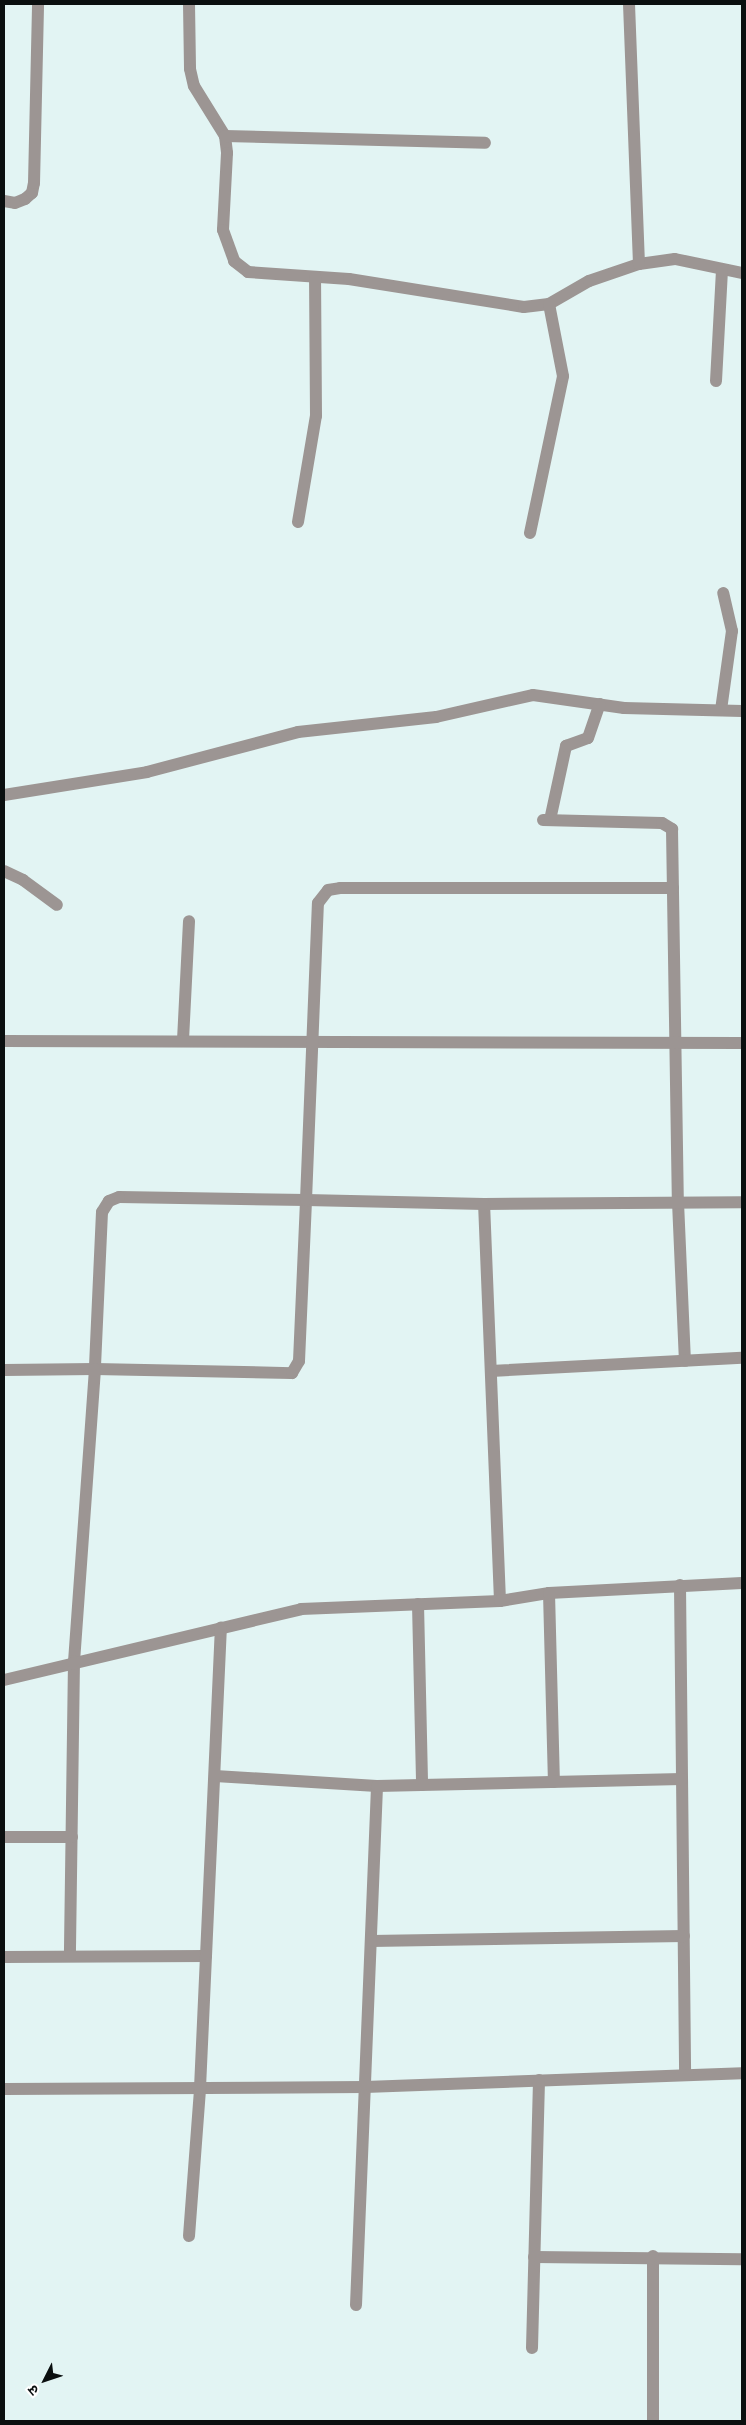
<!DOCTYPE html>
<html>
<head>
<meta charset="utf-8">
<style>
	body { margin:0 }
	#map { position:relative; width:746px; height:2425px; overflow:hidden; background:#e2f4f3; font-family:Bitter,"Noto Sans Devanagari",serif }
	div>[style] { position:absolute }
	.street>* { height:12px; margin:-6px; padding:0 6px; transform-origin:6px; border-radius:6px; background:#9c9593 }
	span { translate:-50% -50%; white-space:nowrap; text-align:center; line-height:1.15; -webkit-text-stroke:5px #fff; paint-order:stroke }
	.frame { position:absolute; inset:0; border:5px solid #0a0f0f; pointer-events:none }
	.north { position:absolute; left:20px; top:2355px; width:50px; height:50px; -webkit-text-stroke:4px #fff; paint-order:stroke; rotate:229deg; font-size:14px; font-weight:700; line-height:20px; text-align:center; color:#0a0f0f }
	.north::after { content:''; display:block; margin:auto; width:18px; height:22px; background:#0a0f0f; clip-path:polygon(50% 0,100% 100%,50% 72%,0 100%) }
</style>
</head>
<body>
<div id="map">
	<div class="street">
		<div style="left:189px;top:4px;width:65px;rotate:89.1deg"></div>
		<div style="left:190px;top:69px;width:17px;rotate:77deg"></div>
		<div style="left:194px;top:86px;width:59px;rotate:58.2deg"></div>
		<div style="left:225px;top:136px;width:17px;rotate:83deg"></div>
		<div style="left:227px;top:153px;width:77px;rotate:93deg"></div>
		<div style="left:223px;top:230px;width:33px;rotate:70deg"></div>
		<div style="left:234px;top:261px;width:18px;rotate:38deg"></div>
		<div style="left:248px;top:272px;width:101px;rotate:4deg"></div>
		<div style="left:349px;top:279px;width:177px;rotate:9.1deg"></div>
		<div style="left:524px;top:307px;width:25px;rotate:-7deg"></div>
		<div style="left:549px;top:304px;width:46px;rotate:-29.9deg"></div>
		<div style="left:589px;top:281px;width:53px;rotate:-18.8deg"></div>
		<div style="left:639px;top:264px;width:36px;rotate:-8deg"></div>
		<div style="left:675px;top:259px;width:68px;rotate:11.8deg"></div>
		<div style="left:629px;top:4px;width:260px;rotate:87.8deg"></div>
		<div style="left:225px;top:136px;width:260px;rotate:1.5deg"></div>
		<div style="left:4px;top:201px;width:11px;rotate:10deg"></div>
		<div style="left:15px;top:203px;width:11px;rotate:-22deg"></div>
		<div style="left:25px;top:199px;width:9px;rotate:-41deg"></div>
		<div style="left:32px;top:193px;width:10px;rotate:-79deg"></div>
		<div style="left:34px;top:183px;width:179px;rotate:-88.7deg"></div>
		<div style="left:716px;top:381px;width:111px;rotate:-86.9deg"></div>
		<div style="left:298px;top:522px;width:108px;rotate:-80.4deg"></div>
		<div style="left:316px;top:416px;width:139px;rotate:-90.4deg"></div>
		<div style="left:530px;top:533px;width:160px;rotate:-78.1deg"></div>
		<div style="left:563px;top:376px;width:73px;rotate:-101deg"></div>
		<div style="left:721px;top:710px;width:80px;rotate:-82.1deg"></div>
		<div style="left:732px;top:631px;width:39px;rotate:-103deg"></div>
		<div style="left:4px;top:795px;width:145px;rotate:-9.1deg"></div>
		<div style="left:147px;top:772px;width:156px;rotate:-14.8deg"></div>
		<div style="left:298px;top:732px;width:139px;rotate:-6.2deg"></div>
		<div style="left:436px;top:717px;width:99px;rotate:-12.8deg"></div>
		<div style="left:533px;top:695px;width:92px;rotate:8.1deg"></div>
		<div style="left:624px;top:708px;width:118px;rotate:1.5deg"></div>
		<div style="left:543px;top:820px;width:119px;rotate:1.4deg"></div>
		<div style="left:662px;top:823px;width:12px;rotate:31deg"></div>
		<div style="left:672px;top:829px;width:373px;rotate:89.1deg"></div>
		<div style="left:678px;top:1202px;width:159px;rotate:87.5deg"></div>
		<div style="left:550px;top:820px;width:76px;rotate:-77.8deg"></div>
		<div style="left:566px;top:746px;width:23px;rotate:-20deg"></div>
		<div style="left:588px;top:738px;width:36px;rotate:-71deg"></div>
		<div style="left:4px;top:871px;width:21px;rotate:25deg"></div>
		<div style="left:23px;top:880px;width:42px;rotate:36.3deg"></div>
		<div style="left:183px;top:1040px;width:119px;rotate:-87.1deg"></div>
		<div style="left:4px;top:1041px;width:738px;rotate:0.16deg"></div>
		<div style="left:484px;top:1204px;width:258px;rotate:-0.4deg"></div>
		<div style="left:4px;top:1370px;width:91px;rotate:-0.6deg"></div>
		<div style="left:95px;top:1369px;width:197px;rotate:1.2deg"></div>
		<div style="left:292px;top:1373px;width:14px;rotate:-60deg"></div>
		<div style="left:299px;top:1361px;width:161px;rotate:-87.5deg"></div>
		<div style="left:306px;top:1200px;width:187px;rotate:-179.1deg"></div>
		<div style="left:119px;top:1197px;width:11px;rotate:158deg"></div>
		<div style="left:109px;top:1201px;width:13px;rotate:122deg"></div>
		<div style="left:102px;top:1212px;width:157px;rotate:92.6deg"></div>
		<div style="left:95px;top:1369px;width:293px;rotate:94.1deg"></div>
		<div style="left:74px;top:1661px;width:294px;rotate:90.8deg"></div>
		<div style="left:491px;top:1371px;width:251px;rotate:-3deg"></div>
		<div style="left:680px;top:1585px;width:490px;rotate:89.4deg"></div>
		<div style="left:549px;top:1593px;width:189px;rotate:88.5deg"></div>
		<div style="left:500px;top:1601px;width:397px;rotate:-92.3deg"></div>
		<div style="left:484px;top:1204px;width:178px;rotate:-178.7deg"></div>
		<div style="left:306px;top:1200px;width:297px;rotate:-87.7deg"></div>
		<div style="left:318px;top:903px;width:16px;rotate:-52deg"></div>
		<div style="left:328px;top:890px;width:12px;rotate:-9deg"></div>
		<div style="left:340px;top:888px;width:333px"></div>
		<div style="left:418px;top:1604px;width:181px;rotate:88.7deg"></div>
		<div style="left:4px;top:1680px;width:305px;rotate:-13.4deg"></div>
		<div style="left:301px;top:1609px;width:199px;rotate:-2.3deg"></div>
		<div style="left:500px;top:1601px;width:50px;rotate:-9.3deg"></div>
		<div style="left:549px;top:1593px;width:193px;rotate:-3deg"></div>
		<div style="left:215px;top:1776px;width:162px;rotate:3.5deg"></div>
		<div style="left:4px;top:1837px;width:68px"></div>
		<div style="left:371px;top:1941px;width:313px;rotate:-0.9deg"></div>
		<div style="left:4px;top:1957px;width:202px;rotate:-0.3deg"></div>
		<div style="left:4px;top:2089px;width:361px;rotate:-0.3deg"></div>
		<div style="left:365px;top:2087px;width:377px;rotate:-2.1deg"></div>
		<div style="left:189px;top:2236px;width:148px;rotate:-85.7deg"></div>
		<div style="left:200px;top:2088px;width:461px;rotate:-87.4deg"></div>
		<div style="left:534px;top:2257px;width:208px;rotate:0.6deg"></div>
		<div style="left:356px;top:2305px;width:519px;rotate:-87.68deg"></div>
		<div style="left:377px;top:1786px;width:305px;rotate:-1.3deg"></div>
		<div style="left:532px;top:2348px;width:268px;rotate:-88.5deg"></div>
		<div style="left:653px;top:2421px;width:165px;rotate:-90deg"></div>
	</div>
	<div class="frame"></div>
	<div class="north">उ</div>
</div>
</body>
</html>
